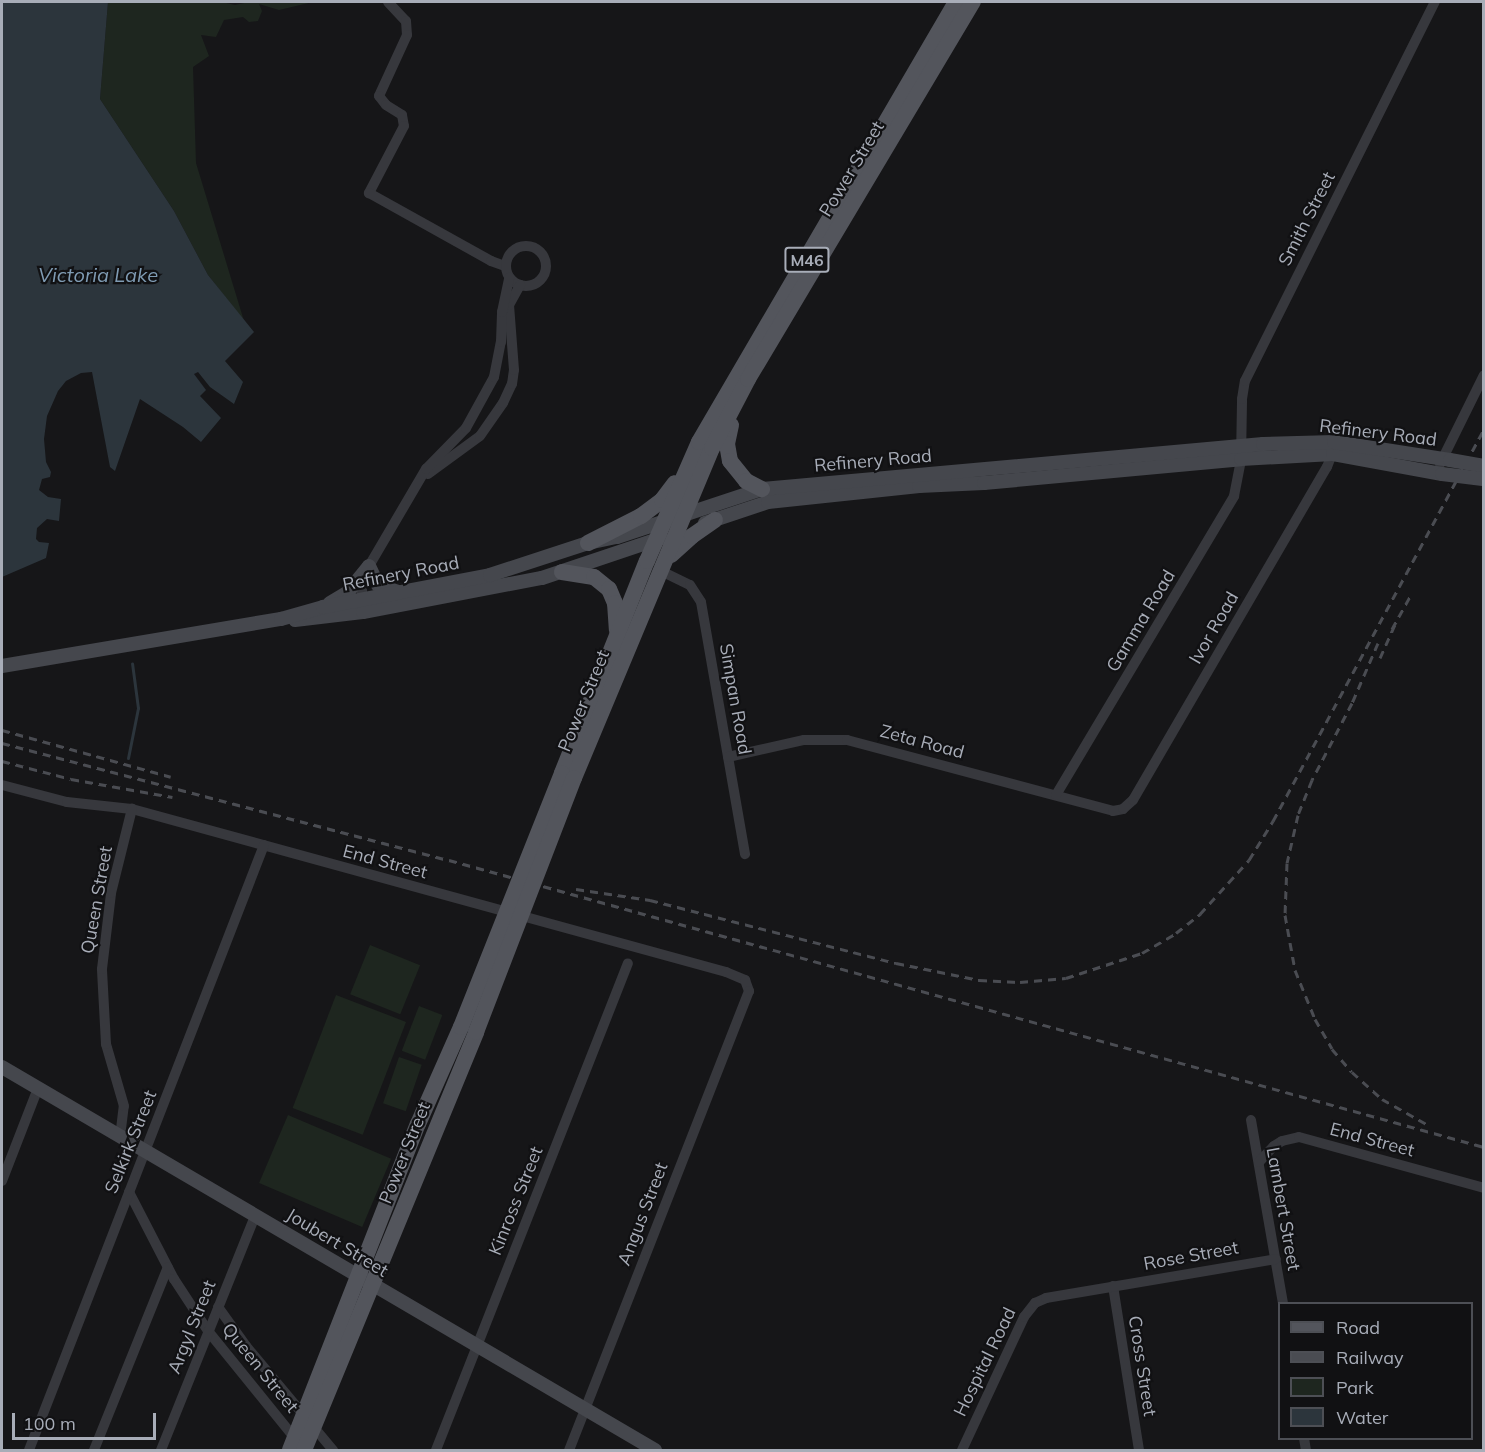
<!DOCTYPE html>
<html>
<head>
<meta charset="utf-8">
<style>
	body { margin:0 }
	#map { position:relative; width:1485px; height:1452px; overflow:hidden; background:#161618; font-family:Mulish,sans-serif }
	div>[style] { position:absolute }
	.green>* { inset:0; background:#1e261f; transform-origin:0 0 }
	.water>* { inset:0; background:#2c353c }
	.stream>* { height:3px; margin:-1.5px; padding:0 1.5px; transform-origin:1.5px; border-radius:1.5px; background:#2c353c }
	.minor>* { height:10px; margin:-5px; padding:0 5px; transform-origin:5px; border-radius:5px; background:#37383d }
	.minor>.ring { margin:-5px; padding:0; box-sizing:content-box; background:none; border:10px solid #37383d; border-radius:50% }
	.secondary>* { height:14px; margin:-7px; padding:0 7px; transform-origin:7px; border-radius:7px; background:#45474d }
	.primary>* { height:16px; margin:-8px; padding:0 8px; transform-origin:8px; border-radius:8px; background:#53555c }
	.rail>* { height:3px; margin-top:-1.5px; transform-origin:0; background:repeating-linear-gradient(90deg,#4a4c52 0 8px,transparent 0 14px) }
	.secondary-bridge>* { height:14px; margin:-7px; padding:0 7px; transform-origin:7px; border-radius:7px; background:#45474d }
	.primary-bridge>* { height:16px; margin:-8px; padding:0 8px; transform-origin:8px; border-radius:8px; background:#53555c }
	span { translate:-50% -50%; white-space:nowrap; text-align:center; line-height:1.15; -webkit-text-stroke:4.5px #111113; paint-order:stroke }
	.shield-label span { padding:2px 4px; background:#111113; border:2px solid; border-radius:4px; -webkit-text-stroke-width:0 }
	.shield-label { font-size:16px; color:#a8adb8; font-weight:700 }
	.street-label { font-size:18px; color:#a8adb8 }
	.water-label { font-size:20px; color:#7f9bb3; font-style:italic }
	.frame { position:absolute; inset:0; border:3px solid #a8adb8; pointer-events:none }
	.legend { position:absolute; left:1278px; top:1302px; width:195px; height:138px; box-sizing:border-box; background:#111113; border:2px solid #4d4f55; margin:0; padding:8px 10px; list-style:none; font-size:18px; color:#a8adb8 }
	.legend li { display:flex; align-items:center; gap:12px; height:30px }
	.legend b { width:30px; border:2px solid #4d4f55 }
	.scale { position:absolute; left:12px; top:1413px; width:144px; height:27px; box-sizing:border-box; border:3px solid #a8adb8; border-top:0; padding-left:8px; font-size:18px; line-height:21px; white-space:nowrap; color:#a8adb8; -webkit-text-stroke:4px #111113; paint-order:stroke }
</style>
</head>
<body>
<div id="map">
	<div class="green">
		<div style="clip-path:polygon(108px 2px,222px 2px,235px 5px,249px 2px,313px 2px,279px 10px,259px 4px,262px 11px,258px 21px,249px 22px,243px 17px,224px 20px,216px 37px,201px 35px,209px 56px,193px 67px,196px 163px,244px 321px,208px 275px,174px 211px,100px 99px)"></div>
		<div style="left:370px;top:945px;width:54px;height:53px;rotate:22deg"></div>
		<div style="left:336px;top:995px;width:75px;height:121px;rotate:21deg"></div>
		<div style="left:419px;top:1006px;width:25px;height:48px;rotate:21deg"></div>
		<div style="left:399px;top:1057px;width:24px;height:49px;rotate:19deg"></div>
		<div style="left:288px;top:1115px;width:112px;height:74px;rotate:23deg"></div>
	</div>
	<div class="water">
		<div style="clip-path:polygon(2px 2px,108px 2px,100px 99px,174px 211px,208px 275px,254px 332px,225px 361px,243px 382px,234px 404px,210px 387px,198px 372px,194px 374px,206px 390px,200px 396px,221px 418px,201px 442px,183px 427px,140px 399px,115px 471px,110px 467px,92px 372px,81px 373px,66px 381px,58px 391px,47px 416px,44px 439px,46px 462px,51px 472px,50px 477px,42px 479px,39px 490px,48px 497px,61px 499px,59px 521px,47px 519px,37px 528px,36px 539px,39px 542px,49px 543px,46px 558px,2px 577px)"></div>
	</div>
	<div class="stream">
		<div style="left:128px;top:758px;width:51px;rotate:-78.7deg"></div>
		<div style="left:138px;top:708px;width:45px;rotate:-97.6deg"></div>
	</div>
	<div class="minor">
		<div style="left:388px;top:2px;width:26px;rotate:47deg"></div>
		<div style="left:406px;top:21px;width:14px;rotate:86deg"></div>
		<div style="left:407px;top:35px;width:67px;rotate:114.7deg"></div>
		<div style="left:379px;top:96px;width:11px;rotate:52deg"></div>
		<div style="left:386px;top:105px;width:19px;rotate:32deg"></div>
		<div style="left:402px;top:115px;width:11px;rotate:80deg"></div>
		<div style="left:404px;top:126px;width:76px;rotate:117.6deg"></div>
		<div style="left:369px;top:193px;width:140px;rotate:29.1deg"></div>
		<div style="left:491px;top:261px;width:15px;rotate:20deg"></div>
		<div class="ring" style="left:506px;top:246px;width:30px;height:30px"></div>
		<div style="left:1440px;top:464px;width:99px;rotate:-63.7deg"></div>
		<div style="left:428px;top:474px;width:64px;rotate:-36.2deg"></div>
		<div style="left:480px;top:436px;width:40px;rotate:-55.1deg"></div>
		<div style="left:503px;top:403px;width:21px;rotate:-65deg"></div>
		<div style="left:512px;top:384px;width:14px;rotate:-82deg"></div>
		<div style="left:514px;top:370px;width:65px;rotate:-94.4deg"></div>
		<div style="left:509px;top:305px;width:23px;rotate:-61deg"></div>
		<div style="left:661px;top:571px;width:32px;rotate:26deg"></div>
		<div style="left:690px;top:585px;width:20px;rotate:57deg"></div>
		<div style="left:701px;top:602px;width:256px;rotate:80.1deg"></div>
		<div style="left:362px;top:605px;width:21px;rotate:-90deg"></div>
		<div style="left:362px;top:584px;width:19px;rotate:-69deg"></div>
		<div style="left:369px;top:566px;width:113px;rotate:-59.6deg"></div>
		<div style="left:426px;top:469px;width:57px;rotate:-45.7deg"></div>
		<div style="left:466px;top:428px;width:58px;rotate:-61.2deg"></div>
		<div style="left:494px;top:377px;width:36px;rotate:-79deg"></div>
		<div style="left:501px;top:342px;width:30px;rotate:-88deg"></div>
		<div style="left:502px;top:312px;width:35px;rotate:-78deg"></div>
		<div style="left:728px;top:757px;width:78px;rotate:-12.6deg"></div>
		<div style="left:804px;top:740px;width:43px"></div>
		<div style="left:847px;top:740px;width:275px;rotate:14.9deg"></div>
		<div style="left:1113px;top:811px;width:10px;rotate:-11deg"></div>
		<div style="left:1123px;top:809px;width:13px;rotate:-42deg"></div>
		<div style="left:1133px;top:800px;width:385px;rotate:-59.8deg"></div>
		<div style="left:1327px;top:467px;width:19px;rotate:-69deg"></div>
		<div style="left:2px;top:785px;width:67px;rotate:14.7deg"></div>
		<div style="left:67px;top:802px;width:65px;rotate:6.1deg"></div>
		<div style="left:132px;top:809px;width:616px;rotate:15.34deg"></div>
		<div style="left:726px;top:972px;width:21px;rotate:23deg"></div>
		<div style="left:745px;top:980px;width:12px;rotate:70deg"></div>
		<div style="left:749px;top:991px;width:493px;rotate:111.4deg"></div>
		<div style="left:1056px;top:795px;width:348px;rotate:-59.2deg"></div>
		<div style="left:1234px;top:496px;width:38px;rotate:-79deg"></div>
		<div style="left:1241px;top:459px;width:60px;rotate:-89deg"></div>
		<div style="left:1242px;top:399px;width:18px;rotate:-81deg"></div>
		<div style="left:1245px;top:381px;width:424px;rotate:-63.4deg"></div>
		<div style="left:1251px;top:1120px;width:187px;rotate:80.1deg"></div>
		<div style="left:120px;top:1137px;width:31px;rotate:-83deg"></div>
		<div style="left:124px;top:1106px;width:65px;rotate:-106.2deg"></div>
		<div style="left:106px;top:1044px;width:75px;rotate:-93.1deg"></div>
		<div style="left:102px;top:969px;width:77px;rotate:-83.2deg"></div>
		<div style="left:111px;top:893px;width:87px;rotate:-76deg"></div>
		<div style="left:1259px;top:1162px;width:22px;rotate:-47deg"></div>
		<div style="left:1274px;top:1146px;width:9px;rotate:-32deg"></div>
		<div style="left:1282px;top:1141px;width:17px;rotate:-13deg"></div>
		<div style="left:1299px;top:1137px;width:192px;rotate:15.4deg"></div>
		<div style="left:2px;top:1181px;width:100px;rotate:-68.8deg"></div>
		<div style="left:129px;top:1192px;width:98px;rotate:62.7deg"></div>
		<div style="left:174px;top:1279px;width:62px;rotate:56.8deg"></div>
		<div style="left:208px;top:1331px;width:143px;rotate:51deg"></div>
		<div style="left:1113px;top:1286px;width:166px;rotate:81deg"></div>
		<div style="left:218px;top:1307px;width:48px;rotate:54.3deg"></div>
		<div style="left:246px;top:1346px;width:136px;rotate:50.1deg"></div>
		<div style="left:1304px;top:1438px;width:12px;rotate:81deg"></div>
		<div style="left:29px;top:1450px;width:649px;rotate:-68.77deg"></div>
		<div style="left:94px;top:1450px;width:197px;rotate:-68deg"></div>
		<div style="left:161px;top:1450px;width:252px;rotate:-68.1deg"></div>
		<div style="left:436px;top:1450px;width:523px;rotate:-68.48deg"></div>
		<div style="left:962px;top:1450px;width:147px;rotate:-65deg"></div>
		<div style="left:1024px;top:1317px;width:18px;rotate:-52deg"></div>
		<div style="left:1035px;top:1303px;width:12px;rotate:-24deg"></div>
		<div style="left:1046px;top:1298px;width:233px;rotate:-9.6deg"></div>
	</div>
	<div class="secondary">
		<div style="left:705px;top:523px;width:66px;rotate:-18.4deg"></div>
		<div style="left:768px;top:502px;width:152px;rotate:-6deg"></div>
		<div style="left:919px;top:486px;width:65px;rotate:-2.6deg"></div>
		<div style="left:984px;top:483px;width:258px;rotate:-5.3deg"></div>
		<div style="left:1241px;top:459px;width:92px;rotate:-3.1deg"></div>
		<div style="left:1333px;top:454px;width:111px;rotate:10.4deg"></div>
		<div style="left:369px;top:566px;width:21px;rotate:65deg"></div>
		<div style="left:378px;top:585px;width:21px;rotate:19deg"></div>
		<div style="left:330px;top:603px;width:21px;rotate:-31deg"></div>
		<div style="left:348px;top:592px;width:33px;rotate:-51deg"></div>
		<div style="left:295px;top:620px;width:68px;rotate:-6.7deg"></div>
		<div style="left:363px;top:612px;width:182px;rotate:-10.8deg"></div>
		<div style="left:542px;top:578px;width:126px;rotate:-18.6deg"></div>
		<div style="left:2px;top:666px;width:283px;rotate:-9.6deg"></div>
		<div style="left:281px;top:619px;width:44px;rotate:-15.9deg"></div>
		<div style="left:323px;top:607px;width:170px;rotate:-10.8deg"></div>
		<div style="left:490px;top:575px;width:103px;rotate:-18.1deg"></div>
		<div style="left:588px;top:543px;width:30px;rotate:-12deg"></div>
		<div style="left:617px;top:537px;width:153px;rotate:-18.3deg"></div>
		<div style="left:762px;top:489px;width:503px;rotate:-5.13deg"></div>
		<div style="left:1263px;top:444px;width:71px;rotate:-1.6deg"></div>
		<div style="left:1334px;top:442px;width:117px;rotate:8.8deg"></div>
		<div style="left:2px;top:1067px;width:757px;rotate:30.39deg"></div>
	</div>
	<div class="primary">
		<div style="left:731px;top:425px;width:19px;rotate:102deg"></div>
		<div style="left:727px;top:444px;width:17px;rotate:80deg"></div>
		<div style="left:730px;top:461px;width:26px;rotate:51deg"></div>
		<div style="left:746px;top:481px;width:18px;rotate:27deg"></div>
		<div style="left:588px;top:543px;width:59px;rotate:-27deg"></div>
		<div style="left:641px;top:516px;width:26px;rotate:-37deg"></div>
		<div style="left:662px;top:500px;width:21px;rotate:-53deg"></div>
		<div style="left:671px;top:555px;width:28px;rotate:-42deg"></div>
		<div style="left:692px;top:536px;width:28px;rotate:-35deg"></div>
		<div style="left:562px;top:572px;width:32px;rotate:9deg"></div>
		<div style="left:594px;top:577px;width:19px;rotate:39deg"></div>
		<div style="left:609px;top:589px;width:15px;rotate:67deg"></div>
		<div style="left:615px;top:603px;width:27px;rotate:86deg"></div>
		<div style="left:562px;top:773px;width:228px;rotate:-68.2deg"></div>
		<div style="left:647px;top:561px;width:130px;rotate:-66.4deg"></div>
		<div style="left:699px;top:442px;width:510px;rotate:-59.71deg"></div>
		<div style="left:574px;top:778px;width:358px;rotate:-67.3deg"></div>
		<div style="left:712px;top:448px;width:78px;rotate:-62.4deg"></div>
		<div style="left:748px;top:379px;width:439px;rotate:-59.2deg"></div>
		<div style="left:290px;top:1450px;width:350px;rotate:-68.6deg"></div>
		<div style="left:418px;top:1124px;width:106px;rotate:-66.1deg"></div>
		<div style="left:304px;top:1450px;width:452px;rotate:-67.6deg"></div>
	</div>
	<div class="rail">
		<div style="left:1392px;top:629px;width:37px;rotate:-61deg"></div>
		<div style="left:1378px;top:643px;width:65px;rotate:113.4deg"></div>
		<div style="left:1352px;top:703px;width:87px;rotate:117.5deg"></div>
		<div style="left:1312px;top:780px;width:38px;rotate:112deg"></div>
		<div style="left:1298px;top:815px;width:49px;rotate:102.9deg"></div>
		<div style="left:1287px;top:863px;width:52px;rotate:92.2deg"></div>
		<div style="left:1285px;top:915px;width:56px;rotate:79.7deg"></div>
		<div style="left:1295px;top:970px;width:53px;rotate:67.8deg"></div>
		<div style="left:1315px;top:1019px;width:34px;rotate:60deg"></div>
		<div style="left:1332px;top:1049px;width:30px;rotate:49deg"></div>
		<div style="left:1352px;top:1072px;width:40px;rotate:42deg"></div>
		<div style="left:1382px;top:1099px;width:55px;rotate:29.4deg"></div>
		<div style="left:1380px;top:658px;width:39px;rotate:-66deg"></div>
		<div style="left:2px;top:730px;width:175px;rotate:15.5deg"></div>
		<div style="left:2px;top:743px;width:462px;rotate:14.7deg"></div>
		<div style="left:449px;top:860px;width:1074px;rotate:15.5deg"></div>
		<div style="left:2px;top:761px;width:71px;rotate:14.6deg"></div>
		<div style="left:71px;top:779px;width:103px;rotate:10.1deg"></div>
		<div style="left:576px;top:889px;width:75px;rotate:8.5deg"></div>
		<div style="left:650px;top:900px;width:254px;rotate:14.4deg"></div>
		<div style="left:896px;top:963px;width:85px;rotate:11.6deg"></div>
		<div style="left:979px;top:980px;width:41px;rotate:2.8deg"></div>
		<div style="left:1020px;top:982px;width:46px;rotate:-5deg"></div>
		<div style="left:1066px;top:978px;width:80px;rotate:-18.2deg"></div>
		<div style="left:1142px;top:953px;width:39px;rotate:-30deg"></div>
		<div style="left:1176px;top:933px;width:31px;rotate:-38deg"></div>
		<div style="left:1200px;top:914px;width:73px;rotate:-47.8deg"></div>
		<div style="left:1249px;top:860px;width:46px;rotate:-58.4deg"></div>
		<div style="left:1273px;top:821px;width:445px;rotate:-61.7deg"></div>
	</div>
	<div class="secondary-bridge">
		<div style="left:1450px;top:460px;width:35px;rotate:10deg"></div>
		<div style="left:1442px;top:474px;width:41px;rotate:7deg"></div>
	</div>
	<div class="primary-bridge">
		<div style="left:461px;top:1027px;width:273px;rotate:-68.3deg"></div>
		<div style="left:476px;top:1032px;width:272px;rotate:-68.9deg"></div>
	</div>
	<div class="shield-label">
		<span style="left:807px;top:260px">M46</span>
	</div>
	<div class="street-label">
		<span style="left:852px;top:169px;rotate:-59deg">Power Street</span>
		<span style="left:1307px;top:219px;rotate:-63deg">Smith Street</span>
		<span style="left:1378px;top:433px;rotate:7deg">Refinery Road</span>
		<span style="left:873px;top:461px;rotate:-5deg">Refinery Road</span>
		<span style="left:401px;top:574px;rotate:-11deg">Refinery Road</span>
		<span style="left:1141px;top:621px;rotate:-59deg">Gamma Road</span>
		<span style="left:1214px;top:628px;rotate:-60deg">Ivor Road</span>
		<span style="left:735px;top:699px;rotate:80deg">Simpan Road</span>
		<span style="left:584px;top:701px;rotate:-68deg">Power Street</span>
		<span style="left:922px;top:742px;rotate:15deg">Zeta Road</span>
		<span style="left:385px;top:862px;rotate:15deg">End Street</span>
		<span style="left:97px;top:900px;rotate:-80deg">Queen Street</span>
		<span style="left:1372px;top:1140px;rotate:15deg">End Street</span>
		<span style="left:131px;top:1142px;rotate:-68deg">Selkirk Street</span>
		<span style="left:405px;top:1153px;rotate:-68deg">Power Street</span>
		<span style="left:516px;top:1201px;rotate:-68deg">Kinross Street</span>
		<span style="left:1283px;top:1209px;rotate:80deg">Lambert Street</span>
		<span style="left:643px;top:1214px;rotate:-69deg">Angus Street</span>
		<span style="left:337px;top:1243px;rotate:31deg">Joubert Street</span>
		<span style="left:1191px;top:1256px;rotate:-10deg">Rose Street</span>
		<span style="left:192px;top:1327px;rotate:-68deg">Argyl Street</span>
		<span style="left:985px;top:1362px;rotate:-64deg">Hospital Road</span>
		<span style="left:1142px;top:1366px;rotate:81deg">Cross Street</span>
		<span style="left:260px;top:1368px;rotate:51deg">Queen Street</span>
	</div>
	<div class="water-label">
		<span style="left:98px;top:274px">Victoria Lake</span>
	</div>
	<div class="frame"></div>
	<ul class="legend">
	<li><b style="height:8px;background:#53555c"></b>Road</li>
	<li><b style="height:8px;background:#4a4c52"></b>Railway</li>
	<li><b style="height:16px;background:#1e261f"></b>Park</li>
	<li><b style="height:16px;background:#2c353c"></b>Water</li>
	</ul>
	<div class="scale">100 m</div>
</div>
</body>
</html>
